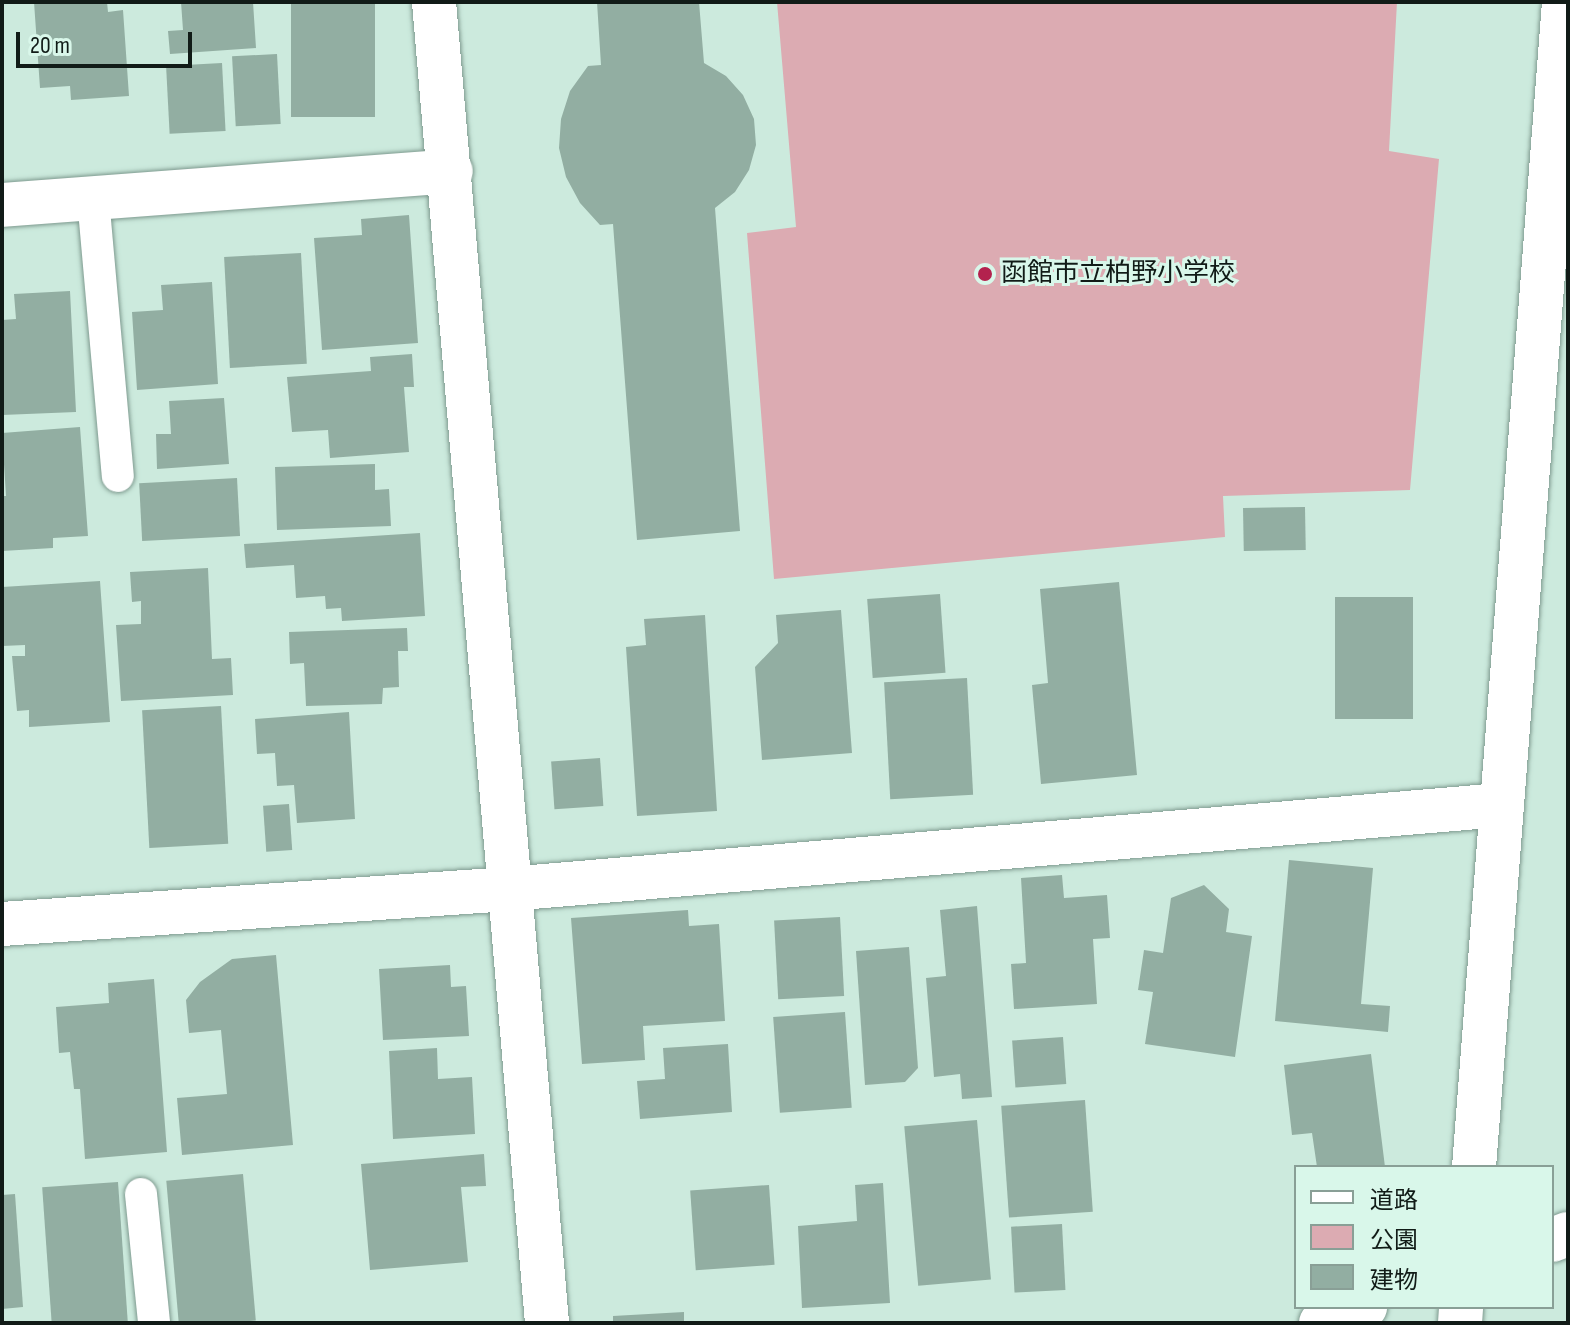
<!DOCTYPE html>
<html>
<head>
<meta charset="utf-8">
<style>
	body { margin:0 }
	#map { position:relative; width:1570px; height:1325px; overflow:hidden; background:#cceadd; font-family:"Sofia Sans Condensed","Noto Sans JP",sans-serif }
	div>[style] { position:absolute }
	.green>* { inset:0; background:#dcabb2 }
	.building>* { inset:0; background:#92aea2; transform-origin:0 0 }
	.roads { filter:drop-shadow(0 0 2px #7e9a8f) drop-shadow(0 0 2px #7e9a8f) }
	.service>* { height:32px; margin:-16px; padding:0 16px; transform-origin:16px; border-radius:16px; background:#fff }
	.minor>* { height:44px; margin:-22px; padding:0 22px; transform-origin:22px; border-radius:22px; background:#fff }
	.tertiary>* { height:44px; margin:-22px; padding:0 22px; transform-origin:22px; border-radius:22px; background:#fff }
	.dots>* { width:22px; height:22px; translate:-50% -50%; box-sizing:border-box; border:4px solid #d9f7ea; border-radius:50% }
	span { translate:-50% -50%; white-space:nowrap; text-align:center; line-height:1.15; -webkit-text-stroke:6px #d9f7ea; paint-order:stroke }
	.poi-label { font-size:26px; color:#111b17 }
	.left { translate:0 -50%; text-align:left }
	.frame { position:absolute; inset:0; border:4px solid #111b17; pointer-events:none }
	.legend { position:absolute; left:1294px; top:1165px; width:260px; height:144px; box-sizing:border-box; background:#d9f7ea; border:2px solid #899f96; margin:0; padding:10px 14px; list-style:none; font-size:24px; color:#111b17 }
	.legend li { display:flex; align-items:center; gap:16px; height:40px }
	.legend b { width:40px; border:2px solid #899f96 }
	.scale { position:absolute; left:16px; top:32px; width:176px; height:36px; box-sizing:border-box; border:4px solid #111b17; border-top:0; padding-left:10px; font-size:24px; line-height:28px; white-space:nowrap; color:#111b17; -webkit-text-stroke:6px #d9f7ea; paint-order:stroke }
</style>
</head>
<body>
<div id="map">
	<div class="green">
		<div style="clip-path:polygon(777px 2px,1397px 2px,1389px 151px,1439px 159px,1410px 490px,1223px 496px,1225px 537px,774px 579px,747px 233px,796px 227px)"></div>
	</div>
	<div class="building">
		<div style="clip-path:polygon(34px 2px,107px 2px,108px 12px,123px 10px,129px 96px,71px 100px,70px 86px,40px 88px)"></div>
		<div style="clip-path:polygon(181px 2px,253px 2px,256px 48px,170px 54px,168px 31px,183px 30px)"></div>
		<div style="left:291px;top:2px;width:84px;height:115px"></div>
		<div style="clip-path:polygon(597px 2px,699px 2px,704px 63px,726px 76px,743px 95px,754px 119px,756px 145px,749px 170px,735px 192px,715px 208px,740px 531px,637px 540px,613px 224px,600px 225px,580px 203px,566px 177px,559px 148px,561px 119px,570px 91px,588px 66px,601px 65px)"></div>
		<div style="left:277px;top:54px;width:70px;height:45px;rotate:87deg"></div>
		<div style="left:222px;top:63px;width:68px;height:56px;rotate:87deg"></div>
		<div style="clip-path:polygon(409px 215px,418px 343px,322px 350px,314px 238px,362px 235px,361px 219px)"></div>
		<div style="left:301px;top:253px;width:111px;height:77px;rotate:87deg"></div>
		<div style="clip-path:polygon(212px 282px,218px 384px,137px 390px,132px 312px,163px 310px,161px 285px)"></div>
		<div style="clip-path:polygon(70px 291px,76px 412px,2px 415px,2px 320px,16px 319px,14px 294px)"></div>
		<div style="clip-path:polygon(412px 354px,414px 387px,404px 387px,409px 452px,330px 458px,328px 430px,292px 432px,287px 377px,371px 371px,370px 357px)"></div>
		<div style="clip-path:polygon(224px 398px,229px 464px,157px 469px,156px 434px,171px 434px,169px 401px)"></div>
		<div style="clip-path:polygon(80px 427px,88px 536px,53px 538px,53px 548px,2px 551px,2px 496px,6px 496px,2px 433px)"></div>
		<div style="clip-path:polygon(375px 464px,375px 490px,389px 489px,391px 526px,277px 530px,275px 467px)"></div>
		<div style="left:237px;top:478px;width:58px;height:98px;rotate:87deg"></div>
		<div style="left:1305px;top:507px;width:43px;height:62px;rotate:89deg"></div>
		<div style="clip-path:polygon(420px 533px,425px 616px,342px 621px,341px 608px,326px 609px,325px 596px,296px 598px,294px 565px,246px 568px,244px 544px)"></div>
		<div style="clip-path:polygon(208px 568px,212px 659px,231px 658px,233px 695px,121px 701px,116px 625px,141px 624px,141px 601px,132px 602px,130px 572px)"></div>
		<div style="clip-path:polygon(100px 581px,110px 722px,29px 727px,29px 710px,17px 711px,12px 656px,25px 656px,25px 645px,2px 646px,2px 587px)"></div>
		<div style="clip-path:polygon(1119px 582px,1137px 775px,1041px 784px,1032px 685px,1048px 683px,1040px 589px)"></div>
		<div style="left:940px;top:594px;width:79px;height:73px;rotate:86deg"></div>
		<div style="left:1335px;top:597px;width:78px;height:122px"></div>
		<div style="clip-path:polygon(841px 610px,852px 753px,762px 760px,755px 667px,778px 643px,776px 615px)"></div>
		<div style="clip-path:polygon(705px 615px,717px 811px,637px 816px,626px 647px,646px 645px,644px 619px)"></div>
		<div style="clip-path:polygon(407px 628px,408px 651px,398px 651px,399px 687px,383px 688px,382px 704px,306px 706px,304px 663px,290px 664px,289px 632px)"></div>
		<div style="left:967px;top:678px;width:117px;height:83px;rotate:87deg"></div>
		<div style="left:221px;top:706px;width:138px;height:79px;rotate:87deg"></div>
		<div style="clip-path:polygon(349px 712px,355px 819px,297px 823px,294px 785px,277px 786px,275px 753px,257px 754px,255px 719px)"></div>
		<div style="left:600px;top:758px;width:48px;height:49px;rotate:86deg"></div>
		<div style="left:289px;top:804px;width:46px;height:26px;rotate:86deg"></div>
		<div style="clip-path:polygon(1289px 860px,1373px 868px,1361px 1004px,1390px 1006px,1388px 1032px,1275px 1021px)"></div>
		<div style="clip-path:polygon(1062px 875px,1064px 898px,1107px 895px,1110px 938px,1093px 939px,1097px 1004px,1014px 1009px,1011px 964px,1026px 963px,1021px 878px)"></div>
		<div style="clip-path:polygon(1204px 885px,1229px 909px,1226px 932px,1252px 936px,1235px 1057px,1145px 1044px,1153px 992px,1138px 990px,1144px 950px,1163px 953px,1171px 898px)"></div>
		<div style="clip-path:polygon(977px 906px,992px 1097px,962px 1099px,960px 1074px,934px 1077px,926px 978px,946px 976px,940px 910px)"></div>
		<div style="clip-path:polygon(688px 910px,689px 926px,719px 924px,725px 1021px,643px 1026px,645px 1060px,582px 1064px,571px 918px)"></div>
		<div style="left:840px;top:917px;width:79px;height:66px;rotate:87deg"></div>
		<div style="clip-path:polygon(909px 947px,918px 1068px,905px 1082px,865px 1085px,856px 951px)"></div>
		<div style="clip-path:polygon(276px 955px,293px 1145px,182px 1155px,177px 1098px,227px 1094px,221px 1030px,189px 1033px,186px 1000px,200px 982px,232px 959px)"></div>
		<div style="clip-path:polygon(450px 965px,451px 987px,466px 986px,469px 1036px,383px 1040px,379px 969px)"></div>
		<div style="clip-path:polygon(154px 979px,167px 1152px,85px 1159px,80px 1089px,74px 1089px,70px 1052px,59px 1053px,56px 1007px,109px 1003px,108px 983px)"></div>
		<div style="left:845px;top:1012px;width:96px;height:72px;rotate:86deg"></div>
		<div style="left:1063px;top:1037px;width:47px;height:51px;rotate:86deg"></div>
		<div style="clip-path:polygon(728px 1044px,732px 1112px,640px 1119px,637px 1081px,665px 1079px,663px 1048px)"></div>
		<div style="clip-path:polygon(437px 1048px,438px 1079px,472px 1077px,475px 1134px,393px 1139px,389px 1051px)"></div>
		<div style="clip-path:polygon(1371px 1054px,1385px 1167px,1317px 1167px,1312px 1133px,1292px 1135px,1284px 1065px)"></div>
		<div style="left:1085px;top:1100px;width:112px;height:84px;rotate:86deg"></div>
		<div style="left:977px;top:1120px;width:160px;height:73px;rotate:85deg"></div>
		<div style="clip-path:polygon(484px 1154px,486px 1186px,461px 1187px,468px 1262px,370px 1270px,361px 1164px)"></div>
		<div style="left:243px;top:1174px;width:147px;height:77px;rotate:85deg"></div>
		<div style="left:118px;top:1182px;width:141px;height:76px;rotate:86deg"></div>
		<div style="clip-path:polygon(883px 1183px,890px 1303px,802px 1308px,798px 1226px,857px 1221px,855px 1185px)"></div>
		<div style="left:769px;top:1185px;width:80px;height:79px;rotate:86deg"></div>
		<div style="clip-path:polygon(15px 1194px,23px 1307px,2px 1309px,2px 1195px)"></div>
		<div style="left:1062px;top:1224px;width:66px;height:51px;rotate:87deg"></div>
		<div style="clip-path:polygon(684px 1312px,684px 1323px,613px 1323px,613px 1316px)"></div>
	</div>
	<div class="roads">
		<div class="service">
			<div style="left:93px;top:198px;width:279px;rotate:84.9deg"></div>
			<div style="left:141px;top:1194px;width:130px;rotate:84.2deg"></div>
		</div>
		<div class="minor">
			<div style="left:2px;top:924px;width:508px;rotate:-3.95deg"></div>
			<div style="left:509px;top:889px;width:996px;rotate:-4.84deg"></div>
		</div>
		<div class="tertiary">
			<div style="left:434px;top:2px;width:1326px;rotate:85.11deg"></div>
			<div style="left:2px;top:205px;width:450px;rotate:-4.3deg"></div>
			<div style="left:1474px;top:1167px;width:1168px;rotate:-85.58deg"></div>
			<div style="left:1552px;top:1240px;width:17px;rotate:-21deg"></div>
			<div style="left:1321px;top:1323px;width:47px;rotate:-20deg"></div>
			<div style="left:1460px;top:1323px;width:16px;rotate:-86deg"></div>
		</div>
	</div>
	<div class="dots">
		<div style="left:985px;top:274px;background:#b3224e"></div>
	</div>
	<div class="poi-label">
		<span class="left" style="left:1001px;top:274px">函館市立柏野小学校</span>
	</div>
	<div class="frame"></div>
	<ul class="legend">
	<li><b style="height:10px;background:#fff"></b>道路</li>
	<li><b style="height:22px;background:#dcabb2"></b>公園</li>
	<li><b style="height:22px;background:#92aea2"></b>建物</li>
	</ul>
	<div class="scale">20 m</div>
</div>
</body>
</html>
